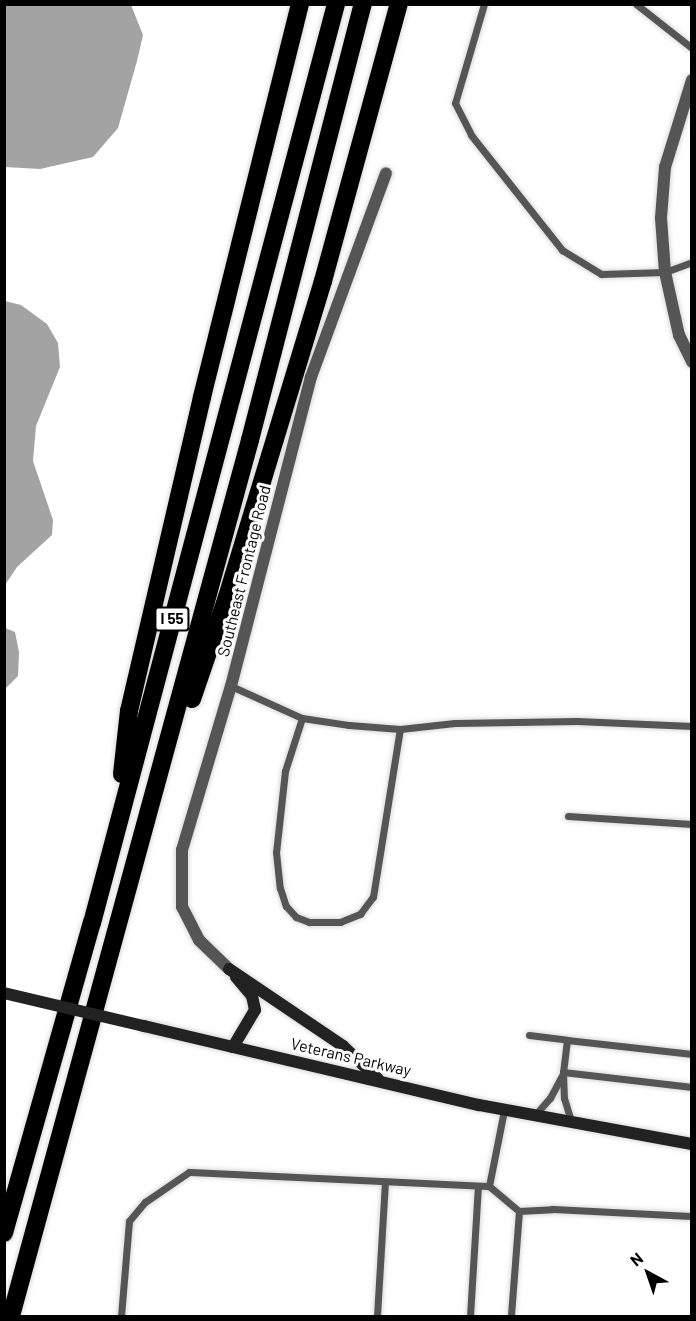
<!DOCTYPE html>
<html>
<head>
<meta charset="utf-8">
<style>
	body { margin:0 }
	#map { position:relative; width:696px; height:1321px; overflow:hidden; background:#fff; font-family:Barlow,sans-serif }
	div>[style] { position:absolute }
	.water>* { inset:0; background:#a3a3a3 }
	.roads { filter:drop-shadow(0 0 2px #dbdbdb) drop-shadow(0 0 2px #dbdbdb) }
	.service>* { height:7px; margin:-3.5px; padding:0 3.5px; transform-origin:3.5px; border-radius:3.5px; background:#555 }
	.minor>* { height:12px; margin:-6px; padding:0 6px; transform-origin:6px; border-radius:6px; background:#555 }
	.tertiary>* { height:12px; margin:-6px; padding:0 6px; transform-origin:6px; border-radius:6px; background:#555 }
	.secondary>* { height:12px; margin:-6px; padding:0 6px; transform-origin:6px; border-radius:6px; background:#222 }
	.motorway>* { height:18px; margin:-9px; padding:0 9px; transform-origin:9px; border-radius:9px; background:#000 }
	.secondary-bridge>* { height:12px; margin:-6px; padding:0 6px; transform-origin:6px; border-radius:6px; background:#222 }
	span { translate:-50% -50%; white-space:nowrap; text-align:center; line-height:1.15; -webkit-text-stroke:6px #fff; paint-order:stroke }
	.shield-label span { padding:2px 4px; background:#fff; border:2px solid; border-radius:4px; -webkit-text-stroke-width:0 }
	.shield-label { font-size:15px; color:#000; font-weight:700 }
	.street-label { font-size:16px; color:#000 }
	.frame { position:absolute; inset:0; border:6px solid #000; pointer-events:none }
	.north { position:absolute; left:618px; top:1243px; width:60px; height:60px; -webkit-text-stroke:4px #fff; paint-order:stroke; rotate:320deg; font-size:16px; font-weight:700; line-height:24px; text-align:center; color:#000 }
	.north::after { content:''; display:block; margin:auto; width:21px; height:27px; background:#000; clip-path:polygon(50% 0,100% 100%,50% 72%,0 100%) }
</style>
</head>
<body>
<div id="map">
	<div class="water">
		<div style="clip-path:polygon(4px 5px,131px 5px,143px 35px,137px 61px,118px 128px,93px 157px,40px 169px,5px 167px)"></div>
		<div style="clip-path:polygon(5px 301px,21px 305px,47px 324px,58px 343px,60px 367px,36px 426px,33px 461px,53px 520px,52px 535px,17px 567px,5px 585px)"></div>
		<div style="clip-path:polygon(5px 628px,15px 632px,19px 652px,18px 676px,5px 689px)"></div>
	</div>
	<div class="roads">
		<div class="service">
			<div style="left:484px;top:4px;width:103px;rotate:106.3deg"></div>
			<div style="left:455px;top:103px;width:36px;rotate:63deg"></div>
			<div style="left:471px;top:135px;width:147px;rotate:51.6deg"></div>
			<div style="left:562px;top:250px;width:46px;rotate:31.6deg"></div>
			<div style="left:601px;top:274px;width:64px;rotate:-1.8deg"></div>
			<div style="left:665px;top:272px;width:29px;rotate:-20deg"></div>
			<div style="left:636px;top:4px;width:71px;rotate:38.2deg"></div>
			<div style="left:231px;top:686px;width:78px;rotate:24.3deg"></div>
			<div style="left:302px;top:718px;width:48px;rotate:8.5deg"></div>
			<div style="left:349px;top:725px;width:51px;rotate:4.5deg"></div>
			<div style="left:400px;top:729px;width:55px;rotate:-6.2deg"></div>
			<div style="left:455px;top:723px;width:122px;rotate:-0.9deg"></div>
			<div style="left:577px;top:721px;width:115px;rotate:2.5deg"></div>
			<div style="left:302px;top:718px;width:56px;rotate:107.8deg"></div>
			<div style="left:285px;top:771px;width:81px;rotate:96.3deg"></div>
			<div style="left:276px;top:852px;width:36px;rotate:84deg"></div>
			<div style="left:280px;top:888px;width:19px;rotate:72deg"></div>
			<div style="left:286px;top:906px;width:15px;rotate:48deg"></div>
			<div style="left:296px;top:917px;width:14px;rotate:21deg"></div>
			<div style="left:309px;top:922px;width:31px"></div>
			<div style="left:340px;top:922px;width:22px;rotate:-22deg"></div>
			<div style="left:360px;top:914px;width:21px;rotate:-53deg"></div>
			<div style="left:373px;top:897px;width:170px;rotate:-80.9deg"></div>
			<div style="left:568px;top:816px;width:124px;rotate:3.7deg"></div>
			<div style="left:529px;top:1035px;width:38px;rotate:7deg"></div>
			<div style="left:567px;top:1040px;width:32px;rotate:97deg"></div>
			<div style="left:563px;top:1072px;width:26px;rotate:88deg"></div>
			<div style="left:564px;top:1098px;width:27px;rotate:73deg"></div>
			<div style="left:567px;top:1040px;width:126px;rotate:6.4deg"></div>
			<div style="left:563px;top:1072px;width:130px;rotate:6.6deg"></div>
			<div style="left:535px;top:1115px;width:23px;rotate:-49deg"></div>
			<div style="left:550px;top:1098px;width:26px;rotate:-62deg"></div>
			<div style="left:489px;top:1186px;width:39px;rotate:40deg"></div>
			<div style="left:519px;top:1211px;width:105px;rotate:94.4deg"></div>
			<div style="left:519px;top:1211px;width:33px;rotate:-3deg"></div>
			<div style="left:552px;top:1209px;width:140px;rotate:2.9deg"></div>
			<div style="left:121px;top:1316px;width:95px;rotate:-85.2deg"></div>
			<div style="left:129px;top:1221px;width:25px;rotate:-50deg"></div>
			<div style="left:145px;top:1202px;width:53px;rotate:-34.3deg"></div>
			<div style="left:189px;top:1172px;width:300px;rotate:2.7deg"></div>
			<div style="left:489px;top:1186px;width:77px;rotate:-78.8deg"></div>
			<div style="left:377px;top:1316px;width:134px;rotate:-86.6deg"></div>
			<div style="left:470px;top:1316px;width:130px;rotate:-86.5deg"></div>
		</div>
		<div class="minor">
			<div style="left:229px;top:969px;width:42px;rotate:-136deg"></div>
			<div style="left:199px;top:940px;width:37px;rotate:-117deg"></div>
			<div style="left:182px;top:907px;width:57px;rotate:-90deg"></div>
			<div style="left:182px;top:850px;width:171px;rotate:-73.4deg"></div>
			<div style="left:231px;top:686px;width:319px;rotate:-75.5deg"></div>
			<div style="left:311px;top:377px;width:217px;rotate:-69.8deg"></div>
		</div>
		<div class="tertiary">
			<div style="left:692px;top:80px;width:91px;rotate:107.2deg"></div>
			<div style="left:665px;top:167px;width:51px;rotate:94.5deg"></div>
			<div style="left:661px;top:218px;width:54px;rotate:85.8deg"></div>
			<div style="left:665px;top:272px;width:65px;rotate:77.5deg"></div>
			<div style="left:679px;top:335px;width:30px;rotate:64deg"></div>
		</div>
		<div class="secondary">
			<div style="left:229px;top:969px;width:138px;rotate:34deg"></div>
			<div style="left:343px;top:1046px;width:48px;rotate:43.3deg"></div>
			<div style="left:144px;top:1026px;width:344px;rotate:13.3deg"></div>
			<div style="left:479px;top:1105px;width:217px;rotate:10.4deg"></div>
			<div style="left:233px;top:1047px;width:43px;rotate:-59.3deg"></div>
			<div style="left:255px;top:1010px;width:14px;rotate:-102deg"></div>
			<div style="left:252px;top:996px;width:25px;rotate:-130deg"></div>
		</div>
		<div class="motorway">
			<div style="left:192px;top:699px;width:108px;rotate:-71.1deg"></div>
			<div style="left:227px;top:597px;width:330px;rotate:-73.1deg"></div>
			<div style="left:323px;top:281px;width:287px;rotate:-74.7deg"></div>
			<div style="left:122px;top:774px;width:63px;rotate:-83.7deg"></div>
			<div style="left:129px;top:711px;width:322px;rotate:-76.9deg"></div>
			<div style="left:202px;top:397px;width:405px;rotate:-76deg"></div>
			<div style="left:4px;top:1233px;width:322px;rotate:-74.2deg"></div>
			<div style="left:92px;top:923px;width:951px;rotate:-75.13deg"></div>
			<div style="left:11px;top:1316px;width:908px;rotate:-74.74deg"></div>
			<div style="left:250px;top:440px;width:450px;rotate:-75.5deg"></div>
		</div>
	</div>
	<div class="secondary-bridge">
		<div style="left:4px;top:993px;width:144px;rotate:13.3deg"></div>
	</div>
	<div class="shield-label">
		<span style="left:172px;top:619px">I 55</span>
	</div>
	<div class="street-label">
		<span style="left:244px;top:571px;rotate:-76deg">Southeast Frontage Road</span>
		<span style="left:351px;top:1057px;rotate:13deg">Veterans Parkway</span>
	</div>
	<div class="frame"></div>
	<div class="north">N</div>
</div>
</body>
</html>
